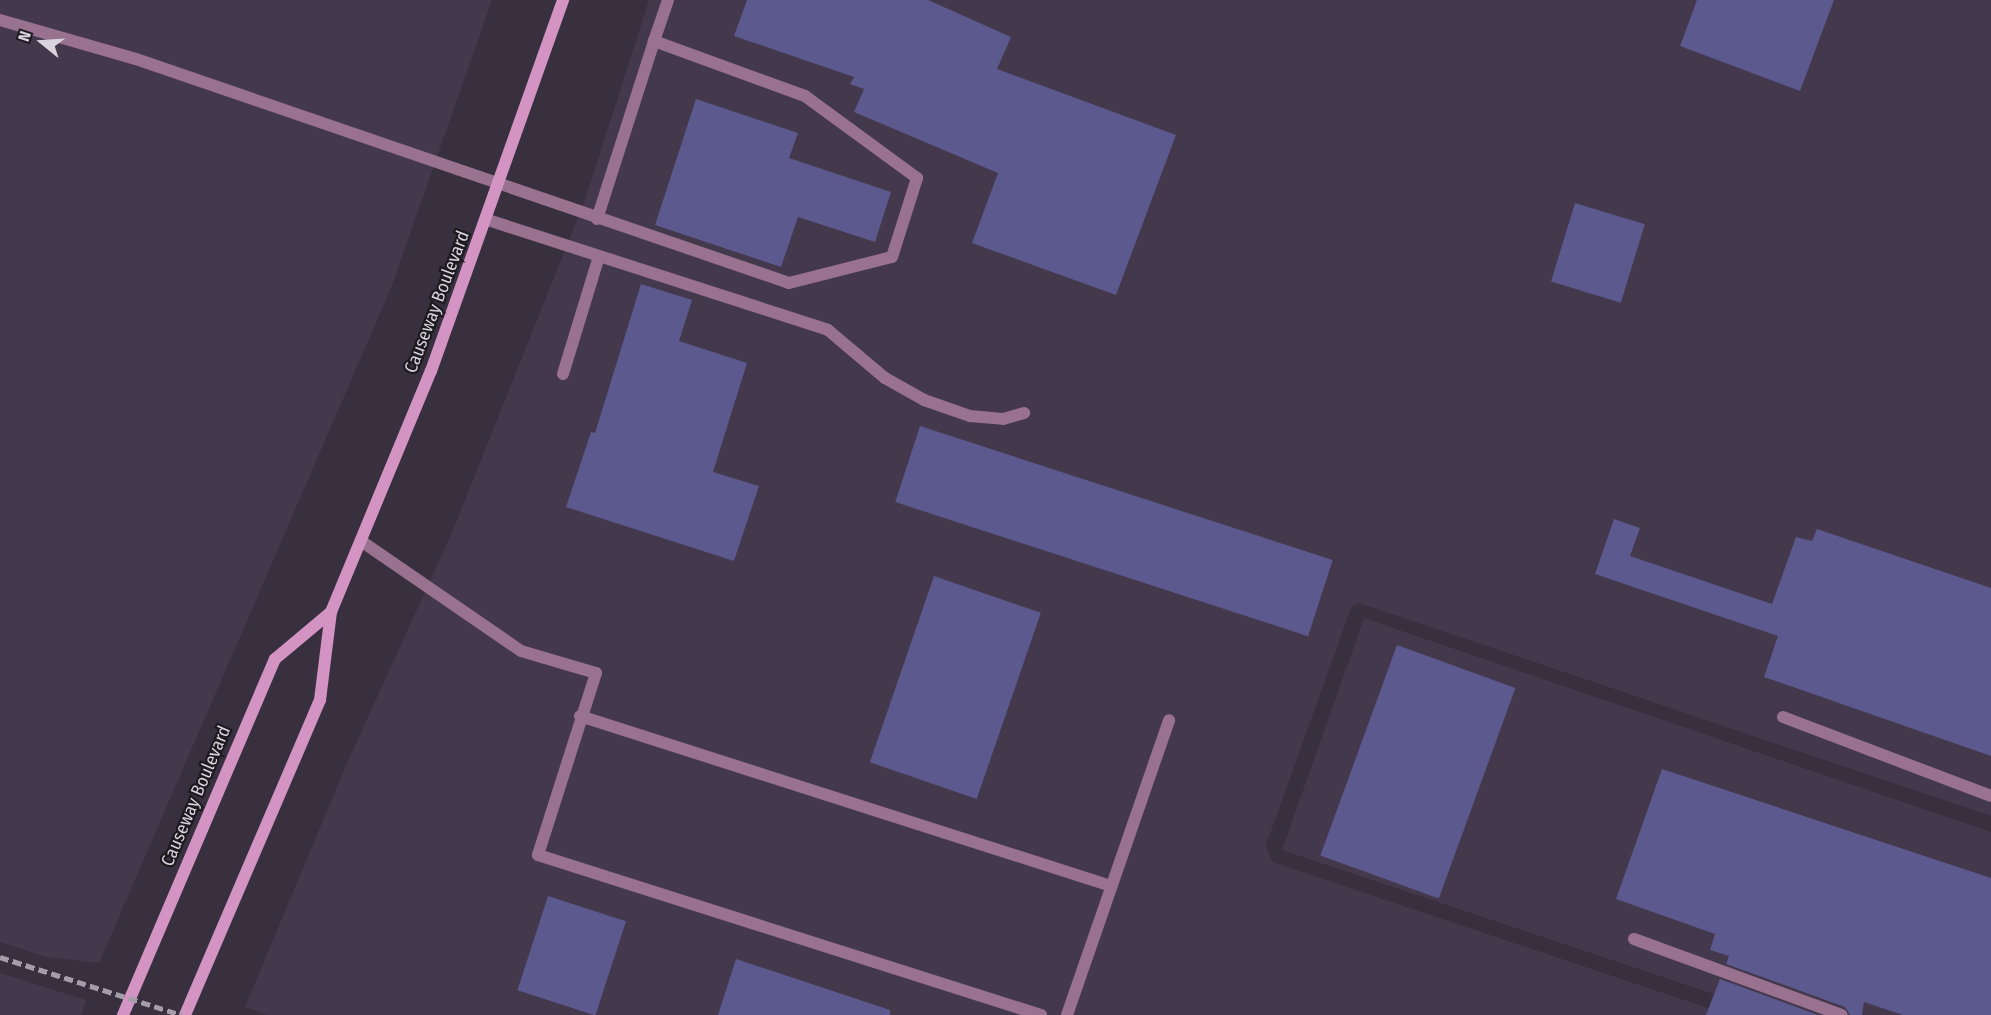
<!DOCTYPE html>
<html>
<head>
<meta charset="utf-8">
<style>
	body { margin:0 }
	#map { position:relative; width:1991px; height:1015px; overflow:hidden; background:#38303e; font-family:"Fira Sans Condensed",sans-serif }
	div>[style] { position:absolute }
	.built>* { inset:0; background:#43384c }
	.building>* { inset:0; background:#5c598e; transform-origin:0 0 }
	.service>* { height:12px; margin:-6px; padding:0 6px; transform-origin:6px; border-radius:6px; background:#997290 }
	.secondary>* { height:12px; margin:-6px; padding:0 6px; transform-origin:6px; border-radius:6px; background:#d394c4 }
	.rail>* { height:4.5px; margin-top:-2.25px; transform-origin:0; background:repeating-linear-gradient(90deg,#a49ea9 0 9px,transparent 0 13.5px) }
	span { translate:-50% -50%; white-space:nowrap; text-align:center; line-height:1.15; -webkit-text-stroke:4.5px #1d1a20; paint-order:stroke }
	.street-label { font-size:18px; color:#d8d3dc }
	.north { position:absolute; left:12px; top:12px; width:60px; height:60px; -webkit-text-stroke:4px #1d1a20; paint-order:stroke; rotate:288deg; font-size:16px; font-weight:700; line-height:24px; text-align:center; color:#d8d3dc }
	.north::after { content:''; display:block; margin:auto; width:21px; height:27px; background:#d8d3dc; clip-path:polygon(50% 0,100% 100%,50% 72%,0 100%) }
</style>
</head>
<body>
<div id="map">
	<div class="built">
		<div style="clip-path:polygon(0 0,492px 0,391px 288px,99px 963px,46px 957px,0 942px)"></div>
		<div style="clip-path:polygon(649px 0,1991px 0,1991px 816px,1359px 603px,1351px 608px,1266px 845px,1272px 862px,1729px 1015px,267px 1015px,245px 1007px,347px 763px,451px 535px,585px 200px)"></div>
		<div style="clip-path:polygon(1364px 618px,1991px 832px,1991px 1015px,1776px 1015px,1282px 850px)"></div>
		<div style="clip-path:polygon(0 973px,86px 1000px,81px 1015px,0 1015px)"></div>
	</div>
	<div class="building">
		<div style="clip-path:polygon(747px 0,928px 0,1011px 37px,997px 69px,1176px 135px,1116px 295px,972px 243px,998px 173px,854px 112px,864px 89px,850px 84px,854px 77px,734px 36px)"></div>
		<div style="clip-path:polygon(1697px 0,1834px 0,1800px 91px,1680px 46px)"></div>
		<div style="clip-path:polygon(696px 99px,798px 133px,789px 158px,891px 192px,875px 242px,798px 217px,781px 267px,655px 225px)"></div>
		<div style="left:1575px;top:203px;width:73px;height:82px;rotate:17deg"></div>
		<div style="clip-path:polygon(641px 284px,692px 300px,679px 341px,747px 363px,713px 472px,759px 486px,734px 561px,566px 507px,591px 432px,595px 433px)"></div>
		<div style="left:920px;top:426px;width:434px;height:80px;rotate:18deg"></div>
		<div style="clip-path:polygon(1614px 519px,1640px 528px,1630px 556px,1772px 604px,1796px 537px,1812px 541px,1817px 529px,1991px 588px,1991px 756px,1764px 677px,1778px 636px,1595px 574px)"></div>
		<div style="left:934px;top:576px;width:113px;height:197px;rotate:19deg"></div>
		<div style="left:1397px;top:645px;width:126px;height:224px;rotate:20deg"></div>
		<div style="clip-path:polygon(1662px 769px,1991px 878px,1991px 1015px,1903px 1015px,1864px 1002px,1862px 1015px,1850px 1015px,1845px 1007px,1726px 964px,1729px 956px,1710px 950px,1715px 934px,1616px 899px)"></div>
		<div style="left:548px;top:896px;width:82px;height:99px;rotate:18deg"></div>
		<div style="clip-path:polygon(736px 959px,890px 1010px,890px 1015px,718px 1015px)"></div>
		<div style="clip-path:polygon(1720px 979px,1818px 1015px,1706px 1015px)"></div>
	</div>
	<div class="service">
		<div style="left:0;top:20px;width:141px;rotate:16deg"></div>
		<div style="left:136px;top:59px;width:690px;rotate:18.93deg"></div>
		<div style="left:789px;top:283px;width:106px;rotate:-14.2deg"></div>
		<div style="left:892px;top:257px;width:83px;rotate:-72.4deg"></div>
		<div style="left:917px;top:178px;width:139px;rotate:-143.8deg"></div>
		<div style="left:805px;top:96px;width:161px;rotate:-160deg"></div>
		<div style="left:654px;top:41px;width:43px;rotate:-71.1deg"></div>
		<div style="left:597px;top:219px;width:187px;rotate:-72.2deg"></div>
		<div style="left:488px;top:220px;width:357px;rotate:17.9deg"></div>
		<div style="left:828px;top:330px;width:75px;rotate:40.1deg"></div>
		<div style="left:885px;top:378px;width:45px;rotate:29.4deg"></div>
		<div style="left:924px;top:400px;width:49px;rotate:19.2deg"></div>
		<div style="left:970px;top:416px;width:33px;rotate:5deg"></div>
		<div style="left:1003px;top:419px;width:22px;rotate:-16deg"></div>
		<div style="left:563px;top:374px;width:123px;rotate:-73deg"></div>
		<div style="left:361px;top:541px;width:194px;rotate:34.5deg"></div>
		<div style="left:521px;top:651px;width:78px;rotate:16.3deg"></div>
		<div style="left:596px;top:673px;width:191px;rotate:107.7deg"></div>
		<div style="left:538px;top:855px;width:528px;rotate:17.65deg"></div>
		<div style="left:580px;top:716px;width:558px;rotate:17.75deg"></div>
		<div style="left:1783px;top:717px;width:222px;rotate:20.8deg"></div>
		<div style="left:1634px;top:939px;width:221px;rotate:20.1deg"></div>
		<div style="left:1067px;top:1015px;width:312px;rotate:-70.9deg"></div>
	</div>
	<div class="secondary">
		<div style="left:123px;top:1015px;width:387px;rotate:-66.9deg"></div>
		<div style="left:275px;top:659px;width:73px;rotate:-40deg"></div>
		<div style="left:185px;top:1015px;width:343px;rotate:-66.8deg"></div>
		<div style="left:320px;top:700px;width:89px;rotate:-82.9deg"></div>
		<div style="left:331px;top:612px;width:261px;rotate:-67.5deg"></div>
		<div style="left:431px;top:371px;width:394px;rotate:-70.4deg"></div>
	</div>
	<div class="rail">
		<div style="left:0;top:957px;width:191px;rotate:17.7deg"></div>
	</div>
	<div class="street-label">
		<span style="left:437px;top:302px;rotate:-69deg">Causeway Boulevard</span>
		<span style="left:196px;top:796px;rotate:-67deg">Causeway Boulevard</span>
	</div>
	<div class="north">N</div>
</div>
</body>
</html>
